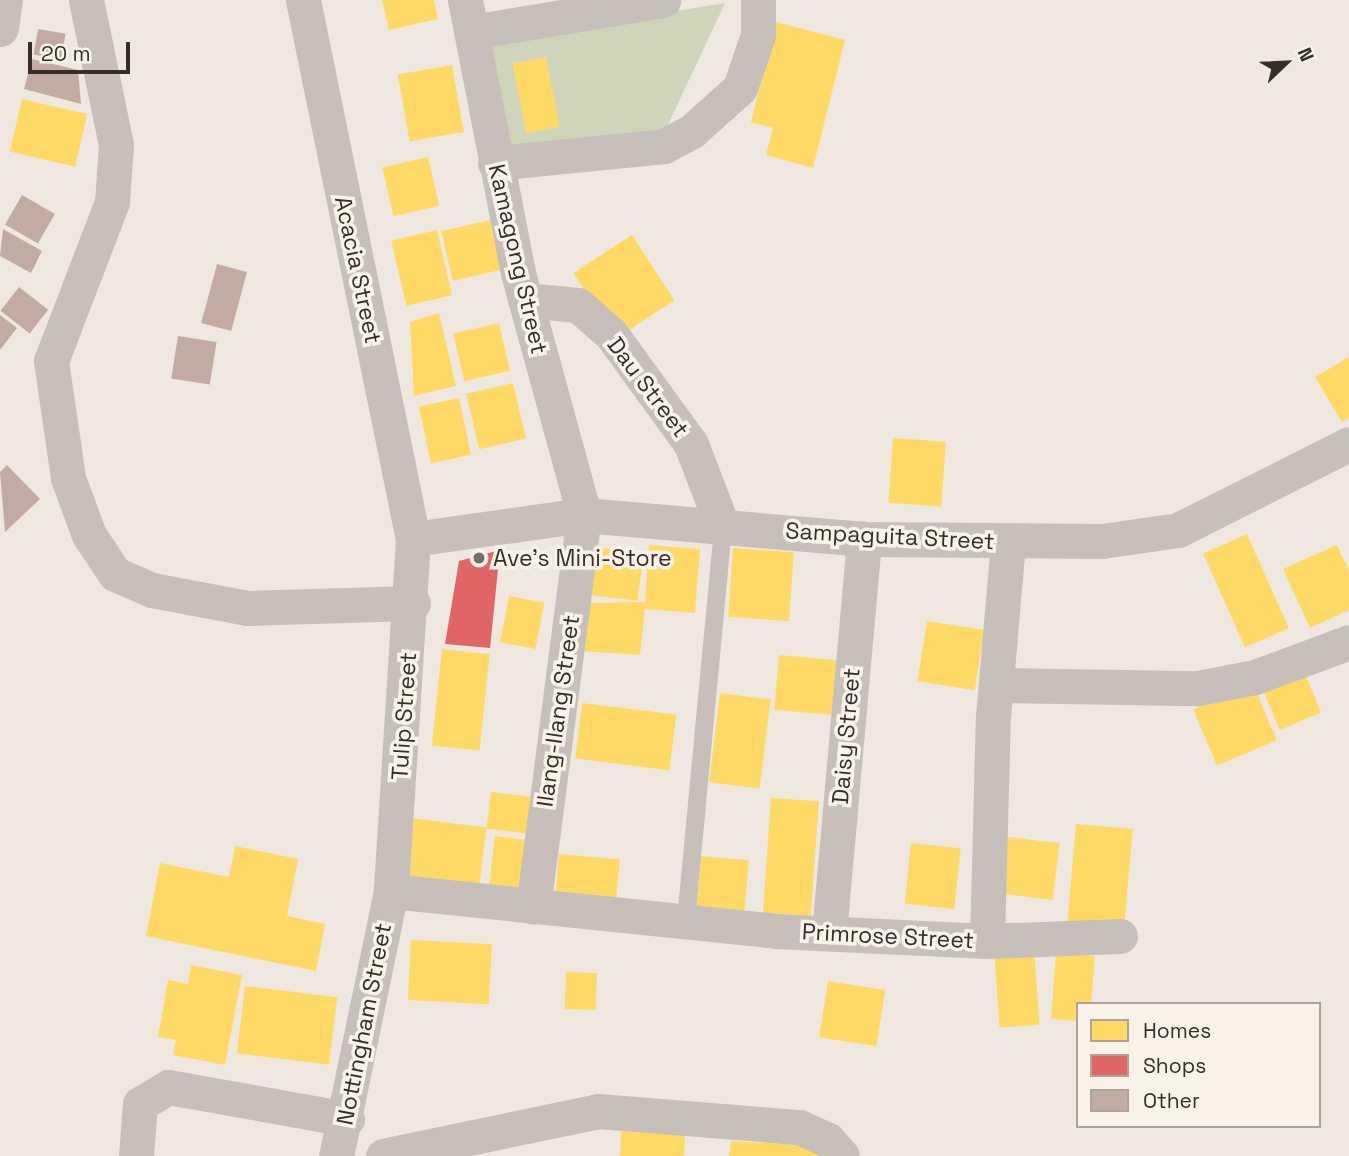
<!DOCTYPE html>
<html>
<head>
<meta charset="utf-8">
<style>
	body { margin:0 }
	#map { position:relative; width:1349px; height:1156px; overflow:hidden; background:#eee8e1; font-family:"Space Grotesk",sans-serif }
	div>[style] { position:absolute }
	.green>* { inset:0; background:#cfd4ba }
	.homes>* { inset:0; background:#ffd966; transform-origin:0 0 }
	.shops>* { inset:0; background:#e06666 }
	.building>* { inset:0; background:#c2aba2; transform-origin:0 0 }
	.service>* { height:18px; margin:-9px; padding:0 9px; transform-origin:9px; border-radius:9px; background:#c7c0ba }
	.minor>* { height:35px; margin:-17.5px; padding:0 17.5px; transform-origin:17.5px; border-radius:17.5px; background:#c7c0ba }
	.tertiary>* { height:38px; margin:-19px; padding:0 19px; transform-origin:19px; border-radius:19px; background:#c7c0ba }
	.dots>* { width:19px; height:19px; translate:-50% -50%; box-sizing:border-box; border:4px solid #faf2e8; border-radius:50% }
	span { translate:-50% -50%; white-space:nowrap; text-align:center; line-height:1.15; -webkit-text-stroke:7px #faf2e8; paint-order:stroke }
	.street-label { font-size:23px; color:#382d28 }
	.poi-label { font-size:23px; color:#382d28 }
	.left { translate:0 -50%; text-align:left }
	.legend { position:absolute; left:1076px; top:1002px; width:245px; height:126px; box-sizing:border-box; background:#faf2e8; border:2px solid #aca39b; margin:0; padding:9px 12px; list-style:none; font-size:21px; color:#382d28 }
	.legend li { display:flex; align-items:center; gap:14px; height:35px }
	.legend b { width:35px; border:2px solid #aca39b }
	.north { position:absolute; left:1251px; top:28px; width:70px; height:70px; -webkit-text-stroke:5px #faf2e8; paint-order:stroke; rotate:67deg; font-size:19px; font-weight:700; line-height:28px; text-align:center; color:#382d28 }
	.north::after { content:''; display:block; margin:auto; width:24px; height:32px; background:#382d28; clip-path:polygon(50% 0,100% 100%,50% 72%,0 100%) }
	.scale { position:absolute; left:28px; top:42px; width:102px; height:32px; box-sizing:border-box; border:4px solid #382d28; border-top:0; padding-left:9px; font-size:21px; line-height:24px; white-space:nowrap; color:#382d28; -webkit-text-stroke:5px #faf2e8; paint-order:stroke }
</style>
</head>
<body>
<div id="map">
	<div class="green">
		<div style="clip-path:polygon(725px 3px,666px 129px,506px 150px,483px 43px)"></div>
	</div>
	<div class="homes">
		<div style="clip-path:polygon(382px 0,434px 0,438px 19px,389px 30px)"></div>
		<div style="clip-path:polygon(776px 22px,845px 40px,813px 168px,766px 155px,773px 128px,751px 122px)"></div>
		<div style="left:546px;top:57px;width:71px;height:34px;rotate:79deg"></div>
		<div style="left:452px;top:65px;width:68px;height:55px;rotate:80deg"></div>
		<div style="left:22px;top:99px;width:67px;height:54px;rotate:13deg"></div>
		<div style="left:428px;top:157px;width:50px;height:47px;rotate:77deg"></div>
		<div style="left:490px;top:220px;width:51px;height:50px;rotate:77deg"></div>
		<div style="left:437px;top:230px;width:67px;height:47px;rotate:77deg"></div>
		<div style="left:632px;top:235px;width:78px;height:70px;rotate:57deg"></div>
		<div style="clip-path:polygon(439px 313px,456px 386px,414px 396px,410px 322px)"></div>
		<div style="left:499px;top:323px;width:49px;height:47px;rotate:77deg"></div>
		<div style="clip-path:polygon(1349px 357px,1349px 418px,1342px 422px,1315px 377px)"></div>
		<div style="left:513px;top:383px;width:57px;height:48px;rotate:77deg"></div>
		<div style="left:459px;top:398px;width:58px;height:41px;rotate:78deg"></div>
		<div style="left:893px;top:438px;width:53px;height:65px;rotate:4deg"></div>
		<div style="left:1247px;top:534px;width:103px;height:48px;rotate:66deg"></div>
		<div style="clip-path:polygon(649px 545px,700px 549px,695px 613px,645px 609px,640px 655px,581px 651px,584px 603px,645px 602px)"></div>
		<div style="clip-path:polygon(1337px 545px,1349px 571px,1349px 610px,1310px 628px,1283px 569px)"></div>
		<div style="left:593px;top:547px;width:51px;height:48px;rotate:7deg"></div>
		<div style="left:733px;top:548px;width:61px;height:69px;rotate:4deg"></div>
		<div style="left:509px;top:596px;width:36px;height:47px;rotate:11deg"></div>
		<div style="left:927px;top:621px;width:58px;height:61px;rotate:9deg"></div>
		<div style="left:442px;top:649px;width:48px;height:97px;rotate:6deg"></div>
		<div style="left:779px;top:655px;width:66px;height:55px;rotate:5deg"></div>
		<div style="left:1304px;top:672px;width:44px;height:45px;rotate:67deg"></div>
		<div style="left:1253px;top:684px;width:61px;height:65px;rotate:67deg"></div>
		<div style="left:720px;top:693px;width:51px;height:90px;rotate:7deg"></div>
		<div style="left:582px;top:703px;width:95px;height:56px;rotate:7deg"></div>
		<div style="left:491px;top:792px;width:50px;height:37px;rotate:7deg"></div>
		<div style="left:771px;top:798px;width:48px;height:115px;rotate:4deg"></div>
		<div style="left:410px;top:818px;width:77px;height:63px;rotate:7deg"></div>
		<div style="left:1076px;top:824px;width:57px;height:98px;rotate:5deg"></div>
		<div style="left:495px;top:836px;width:38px;height:59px;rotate:7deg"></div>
		<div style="left:1008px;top:837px;width:52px;height:57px;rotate:7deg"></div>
		<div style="left:911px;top:843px;width:50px;height:61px;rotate:6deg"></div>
		<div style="clip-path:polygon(235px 846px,298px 859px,287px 916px,325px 924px,316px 971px,146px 936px,160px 863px,229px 877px)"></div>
		<div style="left:559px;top:854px;width:61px;height:46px;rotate:5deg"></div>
		<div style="left:701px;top:856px;width:48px;height:55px;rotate:5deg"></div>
		<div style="left:411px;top:940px;width:81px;height:60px;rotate:3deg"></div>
		<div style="left:1034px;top:947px;width:78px;height:40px;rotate:86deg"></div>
		<div style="clip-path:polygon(1056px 952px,1095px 956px,1091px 1004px,1078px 1004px,1078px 1021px,1051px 1019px)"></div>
		<div style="clip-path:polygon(191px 965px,242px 975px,225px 1065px,173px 1055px,176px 1040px,158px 1037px,168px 980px,188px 984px)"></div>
		<div style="left:566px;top:972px;width:31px;height:37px;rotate:2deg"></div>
		<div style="left:828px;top:981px;width:58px;height:57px;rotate:9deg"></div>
		<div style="left:245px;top:986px;width:93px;height:68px;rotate:7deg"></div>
		<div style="left:621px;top:1130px;width:64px;height:26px;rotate:2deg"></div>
		<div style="clip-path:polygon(731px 1141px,810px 1145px,826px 1156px,729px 1156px)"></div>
	</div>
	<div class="shops">
		<div style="clip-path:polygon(500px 550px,490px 648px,445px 644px,459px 561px)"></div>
	</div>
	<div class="building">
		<div style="left:38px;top:29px;width:28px;height:26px;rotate:10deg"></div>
		<div style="clip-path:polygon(32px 59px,78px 70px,81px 104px,24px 89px)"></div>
		<div style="left:22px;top:195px;width:38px;height:34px;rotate:30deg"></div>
		<div style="clip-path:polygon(3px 229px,42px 251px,31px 273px,0 256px)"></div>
		<div style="left:217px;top:264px;width:31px;height:61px;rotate:15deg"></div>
		<div style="left:19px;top:287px;width:37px;height:30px;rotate:38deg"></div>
		<div style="clip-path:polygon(0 315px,17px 328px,0 350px)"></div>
		<div style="left:178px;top:336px;width:39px;height:43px;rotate:9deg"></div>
		<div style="clip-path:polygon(7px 465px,40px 499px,5px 532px,0 472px)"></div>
	</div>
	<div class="service">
		<div style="left:686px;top:920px;width:394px;rotate:-84.6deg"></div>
	</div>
	<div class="minor">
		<div style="left:86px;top:0;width:148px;rotate:78.3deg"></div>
		<div style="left:116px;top:145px;width:57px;rotate:94deg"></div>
		<div style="left:112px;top:202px;width:170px;rotate:111deg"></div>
		<div style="left:51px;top:361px;width:118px;rotate:81.7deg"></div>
		<div style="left:68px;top:478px;width:61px;rotate:69.8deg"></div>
		<div style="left:89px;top:535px;width:47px;rotate:56.3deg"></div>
		<div style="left:115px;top:574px;width:40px;rotate:23.4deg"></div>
		<div style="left:152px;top:590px;width:97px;rotate:10.7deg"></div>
		<div style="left:247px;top:608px;width:166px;rotate:-1.7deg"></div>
		<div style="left:303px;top:0;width:550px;rotate:78.47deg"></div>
		<div style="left:413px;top:539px;width:353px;rotate:93.6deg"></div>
		<div style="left:391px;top:891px;width:271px;rotate:101.7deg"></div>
		<div style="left:465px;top:0;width:278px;rotate:79deg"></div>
		<div style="left:518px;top:273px;width:251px;rotate:74.7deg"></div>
		<div style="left:584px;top:515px;width:395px;rotate:97.4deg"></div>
		<div style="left:472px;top:32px;width:194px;rotate:-9.5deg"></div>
		<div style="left:495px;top:163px;width:170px;rotate:-5.7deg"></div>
		<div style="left:664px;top:146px;width:32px;rotate:-28deg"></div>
		<div style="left:692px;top:131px;width:64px;rotate:-41.9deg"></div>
		<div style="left:740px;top:88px;width:56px;rotate:-71.2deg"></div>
		<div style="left:758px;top:35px;width:35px;rotate:-90deg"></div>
		<div style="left:525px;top:300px;width:53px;rotate:5.4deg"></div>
		<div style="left:578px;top:305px;width:44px;rotate:41.3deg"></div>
		<div style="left:611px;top:334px;width:136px;rotate:54deg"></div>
		<div style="left:691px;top:444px;width:90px;rotate:69.1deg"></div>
		<div style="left:413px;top:539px;width:173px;rotate:-8deg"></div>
		<div style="left:584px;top:515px;width:281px;rotate:4.9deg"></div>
		<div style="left:864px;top:539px;width:238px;rotate:0.5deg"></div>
		<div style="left:1102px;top:541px;width:77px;rotate:-8.2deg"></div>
		<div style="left:1178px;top:530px;width:191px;rotate:-26.7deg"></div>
		<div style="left:998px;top:685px;width:200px;rotate:0.9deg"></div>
		<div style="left:1198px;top:688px;width:58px;rotate:-10.9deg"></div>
		<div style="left:1255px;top:677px;width:100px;rotate:-20.4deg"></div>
		<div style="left:391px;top:891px;width:386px;rotate:5.9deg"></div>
		<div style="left:775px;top:931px;width:212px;rotate:2.7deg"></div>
		<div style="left:987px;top:941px;width:133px;rotate:-2.2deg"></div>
		<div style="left:829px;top:933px;width:396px;rotate:-84.9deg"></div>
		<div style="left:987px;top:941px;width:224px;rotate:-88.5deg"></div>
		<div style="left:993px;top:717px;width:177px;rotate:-85.1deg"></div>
		<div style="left:136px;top:1156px;width:52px;rotate:-85.6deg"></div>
		<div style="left:140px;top:1104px;width:33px;rotate:-31deg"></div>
		<div style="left:168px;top:1087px;width:182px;rotate:10.1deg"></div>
		<div style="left:383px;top:1156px;width:220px;rotate:-11.8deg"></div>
		<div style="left:598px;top:1111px;width:202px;rotate:4.6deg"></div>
		<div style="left:799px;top:1127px;width:32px;rotate:24deg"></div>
		<div style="left:828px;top:1140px;width:21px;rotate:49deg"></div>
	</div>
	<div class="tertiary">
		<div style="left:0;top:28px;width:28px;rotate:-82deg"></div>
	</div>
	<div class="dots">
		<div style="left:479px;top:558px;background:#786e69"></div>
	</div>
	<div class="street-label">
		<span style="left:518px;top:259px;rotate:77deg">Kamagong Street</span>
		<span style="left:358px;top:270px;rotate:78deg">Acacia Street</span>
		<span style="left:648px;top:387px;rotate:53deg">Dau Street</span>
		<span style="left:890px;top:536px;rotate:3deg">Sampaguita Street</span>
		<span style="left:558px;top:711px;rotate:-82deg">Ilang-Ilang Street</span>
		<span style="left:404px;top:716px;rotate:-86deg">Tulip Street</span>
		<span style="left:846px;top:736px;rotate:-85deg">Daisy Street</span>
		<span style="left:888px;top:936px;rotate:3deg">Primrose Street</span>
		<span style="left:364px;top:1024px;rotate:-79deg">Nottingham Street</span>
	</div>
	<div class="poi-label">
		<span class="left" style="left:493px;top:558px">Ave's Mini-Store</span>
	</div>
	<ul class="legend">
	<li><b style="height:19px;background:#ffd966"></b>Homes</li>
	<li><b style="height:19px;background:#e06666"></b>Shops</li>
	<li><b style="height:19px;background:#c2aba2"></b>Other</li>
	</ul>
	<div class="north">N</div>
	<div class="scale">20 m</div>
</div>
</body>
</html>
